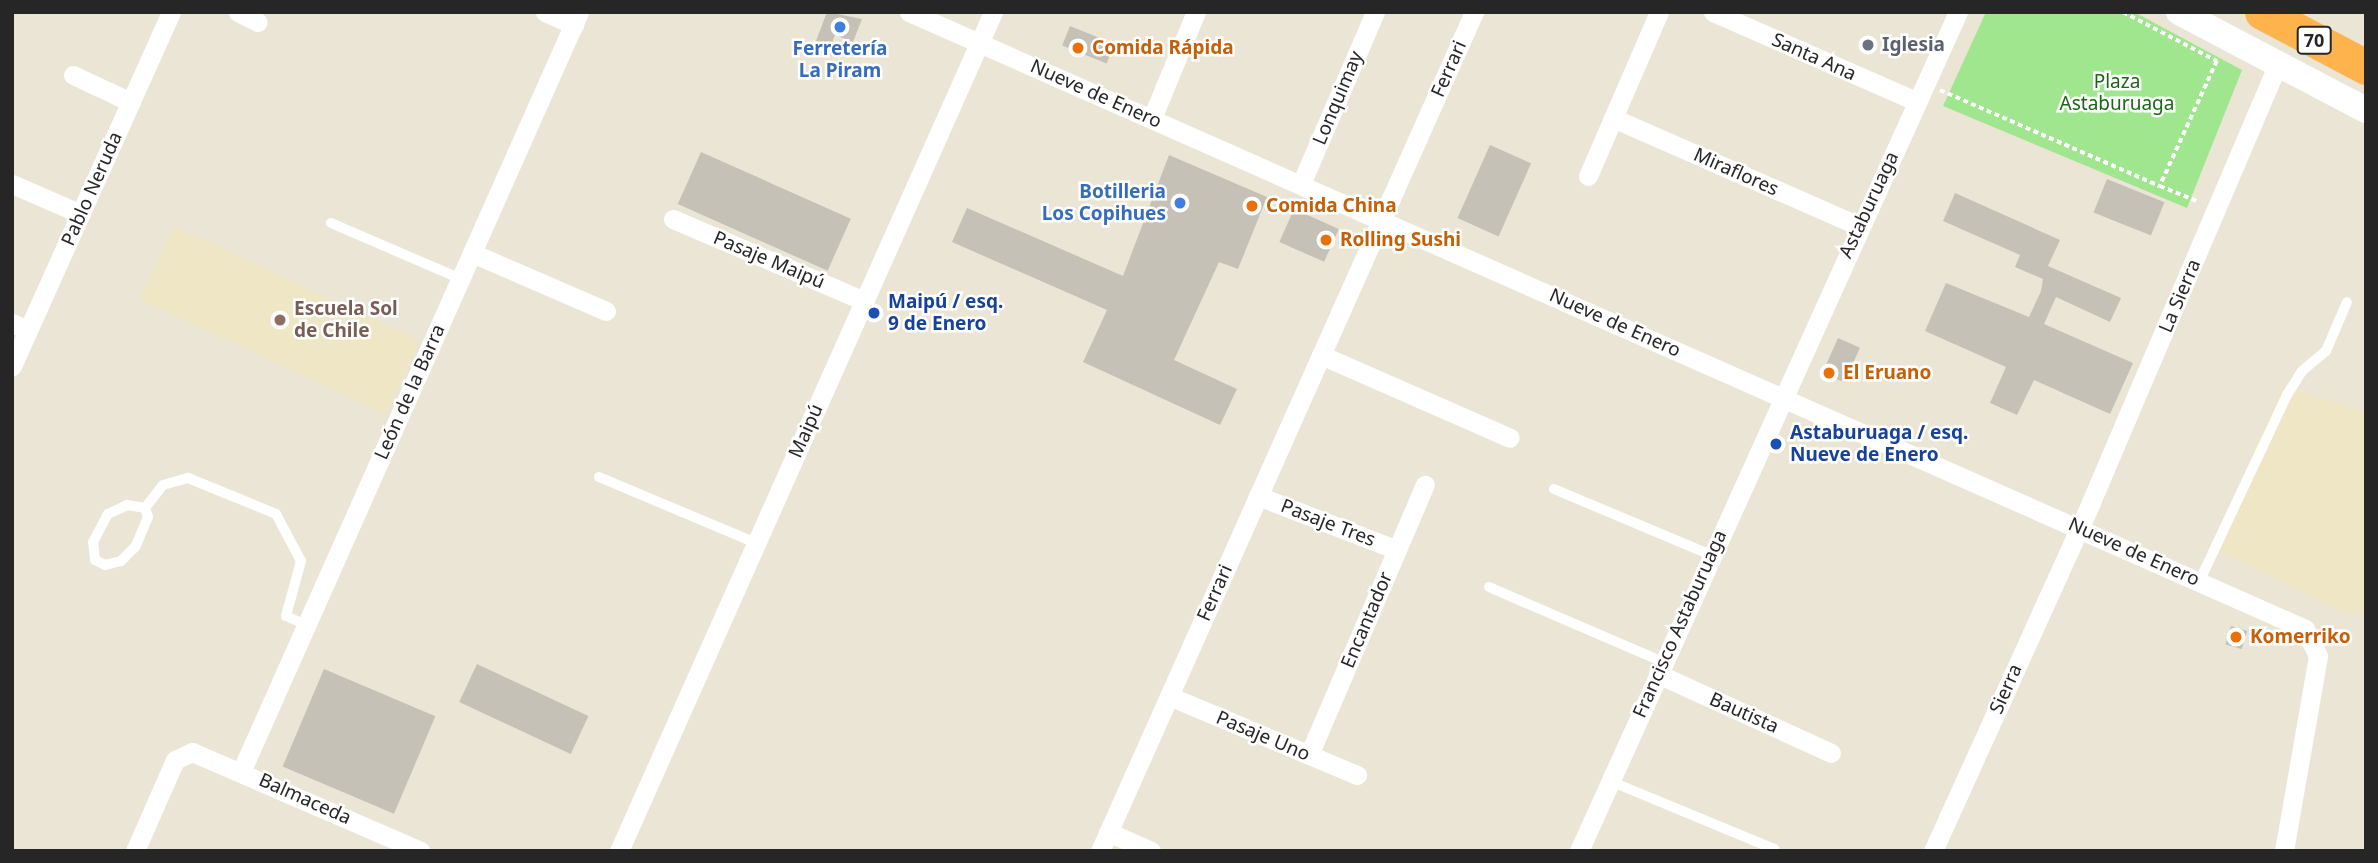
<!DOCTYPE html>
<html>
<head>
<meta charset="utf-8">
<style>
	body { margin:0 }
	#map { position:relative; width:2378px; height:863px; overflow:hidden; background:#ebe5d6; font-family:"Noto Sans",sans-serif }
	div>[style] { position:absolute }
	.education>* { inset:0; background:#eee6c4; transform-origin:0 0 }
	.green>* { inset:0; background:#9fe68e }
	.building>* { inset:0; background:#c5c1b6; transform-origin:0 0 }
	.path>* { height:3.5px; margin-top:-1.75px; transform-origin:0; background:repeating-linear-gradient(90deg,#fff 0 5px,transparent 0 8.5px) }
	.lane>* { height:10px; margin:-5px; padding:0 5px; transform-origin:5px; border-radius:5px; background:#fff }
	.street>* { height:19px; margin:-9.5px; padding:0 9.5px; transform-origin:9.5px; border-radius:9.5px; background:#fff }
	.secondary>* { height:26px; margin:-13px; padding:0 13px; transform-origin:13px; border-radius:13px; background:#fff }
	.highway>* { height:35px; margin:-17.5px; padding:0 17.5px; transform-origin:17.5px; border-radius:17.5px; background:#ffb34d }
	.dots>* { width:19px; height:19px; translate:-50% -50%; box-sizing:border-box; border:4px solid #fff; border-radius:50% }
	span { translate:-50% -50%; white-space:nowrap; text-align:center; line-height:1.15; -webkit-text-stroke:5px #fff; paint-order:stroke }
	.shield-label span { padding:2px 5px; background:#fff; border:2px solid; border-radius:5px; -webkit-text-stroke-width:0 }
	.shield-label { font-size:18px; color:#262626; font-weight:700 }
	.worship-label { font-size:19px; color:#5b616d; font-weight:700 }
	.left { translate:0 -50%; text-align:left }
	.food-label { font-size:19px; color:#c56008; font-weight:700 }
	.shop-label { font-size:19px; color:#366cbe; font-weight:700 }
	.right { translate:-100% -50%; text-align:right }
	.street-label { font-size:19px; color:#262626 }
	.park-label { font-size:19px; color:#1a6614 }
	.transit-label { font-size:19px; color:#164399; font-weight:700 }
	.education-label { font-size:19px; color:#785e54; font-weight:700 }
	.frame { position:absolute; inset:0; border:14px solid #262626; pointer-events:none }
</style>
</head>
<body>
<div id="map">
	<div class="education">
		<div style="left:174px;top:226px;width:271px;height:81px;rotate:25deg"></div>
		<div style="clip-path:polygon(2283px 385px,2366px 412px,2366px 616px,2340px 612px,2212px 548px)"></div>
	</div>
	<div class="green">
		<div style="clip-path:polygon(1986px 12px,2134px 12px,2242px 70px,2187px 208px,1943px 106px)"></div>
	</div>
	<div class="building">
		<div style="clip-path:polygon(827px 12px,862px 19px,853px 42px,835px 35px,830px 47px,816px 41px)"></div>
		<div style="left:1070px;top:26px;width:48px;height:21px;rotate:22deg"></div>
		<div style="left:1490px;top:145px;width:45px;height:80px;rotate:24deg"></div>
		<div style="left:701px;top:152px;width:164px;height:57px;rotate:24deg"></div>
		<div style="clip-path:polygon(1169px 155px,1267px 197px,1238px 269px,1219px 262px,1174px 360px,1237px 389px,1220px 425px,1083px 362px,1107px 310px,952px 242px,967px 208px,1123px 276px)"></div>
		<div style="left:2107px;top:179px;width:62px;height:36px;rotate:22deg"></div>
		<div style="clip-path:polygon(1955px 193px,2060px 240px,2048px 266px,2121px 298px,2110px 322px,2056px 297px,2044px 324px,2133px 363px,2110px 414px,2034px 380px,2017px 415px,1990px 403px,2006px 367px,1925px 331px,1946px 283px,2029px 317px,2041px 291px,2043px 279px,2015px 267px,2020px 255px,1943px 221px)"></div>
		<div style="left:1294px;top:209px;width:49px;height:36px;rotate:24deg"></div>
		<div style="left:1838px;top:338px;width:24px;height:38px;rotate:24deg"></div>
		<div style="left:2231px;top:626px;width:17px;height:19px;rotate:17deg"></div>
		<div style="left:477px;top:664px;width:123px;height:42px;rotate:25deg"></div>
		<div style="left:324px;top:669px;width:121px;height:106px;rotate:23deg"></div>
	</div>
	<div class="path">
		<div style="left:2123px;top:12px;width:106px;rotate:27.5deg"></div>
		<div style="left:2217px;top:61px;width:137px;rotate:114.5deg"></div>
		<div style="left:2160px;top:186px;width:42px;rotate:22.3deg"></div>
		<div style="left:1940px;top:90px;width:240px;rotate:23.6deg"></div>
	</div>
	<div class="lane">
		<div style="left:331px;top:223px;width:142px;rotate:23.3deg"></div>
		<div style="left:599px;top:477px;width:170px;rotate:22.8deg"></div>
		<div style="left:1554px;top:489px;width:170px;rotate:22.8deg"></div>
		<div style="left:127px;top:505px;width:18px;rotate:9deg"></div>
		<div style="left:145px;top:508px;width:9px;rotate:72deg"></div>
		<div style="left:148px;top:517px;width:33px;rotate:113deg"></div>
		<div style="left:135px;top:547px;width:20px;rotate:135deg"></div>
		<div style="left:121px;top:561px;width:16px;rotate:166deg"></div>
		<div style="left:105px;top:565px;width:11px;rotate:-153deg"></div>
		<div style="left:95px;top:560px;width:18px;rotate:-96deg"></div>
		<div style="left:93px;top:542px;width:32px;rotate:-62deg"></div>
		<div style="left:108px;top:514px;width:21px;rotate:-25deg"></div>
		<div style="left:145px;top:508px;width:29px;rotate:-52deg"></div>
		<div style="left:163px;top:485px;width:26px;rotate:-16deg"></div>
		<div style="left:188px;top:478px;width:95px;rotate:22.2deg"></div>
		<div style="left:276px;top:514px;width:53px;rotate:62deg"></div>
		<div style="left:301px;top:561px;width:57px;rotate:105.3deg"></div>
		<div style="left:286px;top:616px;width:22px;rotate:24deg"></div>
		<div style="left:2199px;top:582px;width:207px;rotate:-64.8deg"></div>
		<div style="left:2287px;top:395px;width:28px;rotate:-58deg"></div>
		<div style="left:2302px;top:371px;width:31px;rotate:-40deg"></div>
		<div style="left:2326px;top:351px;width:53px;rotate:-66.8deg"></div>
		<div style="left:1489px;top:587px;width:189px;rotate:23.3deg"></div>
		<div style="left:1610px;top:781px;width:178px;rotate:22.5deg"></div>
	</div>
	<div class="street">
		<div style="left:238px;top:12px;width:22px;rotate:27deg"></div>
		<div style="left:545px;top:12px;width:32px;rotate:24deg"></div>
		<div style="left:909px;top:12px;width:1526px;rotate:23.84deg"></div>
		<div style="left:2305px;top:629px;width:30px;rotate:64deg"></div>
		<div style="left:2318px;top:656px;width:198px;rotate:99.9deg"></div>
		<div style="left:1713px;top:12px;width:222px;rotate:23.7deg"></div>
		<div style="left:73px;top:75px;width:64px;rotate:25deg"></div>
		<div style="left:1152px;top:118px;width:115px;rotate:-67.5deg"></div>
		<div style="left:1613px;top:118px;width:269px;rotate:23.7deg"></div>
		<div style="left:1588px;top:176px;width:179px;rotate:-66.6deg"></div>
		<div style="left:12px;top:184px;width:75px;rotate:23.5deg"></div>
		<div style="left:1301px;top:184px;width:187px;rotate:-66.7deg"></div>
		<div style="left:673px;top:219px;width:208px;rotate:23.2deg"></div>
		<div style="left:472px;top:253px;width:146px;rotate:23.4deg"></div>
		<div style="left:12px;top:323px;width:17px;rotate:24deg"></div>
		<div style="left:1321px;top:355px;width:206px;rotate:23.7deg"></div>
		<div style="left:12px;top:366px;width:388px;rotate:-65.8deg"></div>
		<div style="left:1258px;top:496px;width:149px;rotate:21.2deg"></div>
		<div style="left:1658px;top:674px;width:190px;rotate:24.5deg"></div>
		<div style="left:1169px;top:696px;width:204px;rotate:22.8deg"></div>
		<div style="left:1309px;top:755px;width:294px;rotate:-66.8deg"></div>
		<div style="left:241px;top:772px;width:832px;rotate:-66.02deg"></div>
		<div style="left:1108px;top:832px;width:47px;rotate:23.8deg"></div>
		<div style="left:135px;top:851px;width:99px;rotate:-66.3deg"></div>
		<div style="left:175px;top:760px;width:19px;rotate:-25deg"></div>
		<div style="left:192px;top:752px;width:249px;rotate:23.4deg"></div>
		<div style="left:619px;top:851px;width:919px;rotate:-65.97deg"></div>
		<div style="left:1100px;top:851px;width:919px;rotate:-65.97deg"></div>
		<div style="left:1579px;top:851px;width:921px;rotate:-65.69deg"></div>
		<div style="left:1933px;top:851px;width:383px;rotate:-65.6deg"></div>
		<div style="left:2091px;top:502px;width:476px;rotate:-66.9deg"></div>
	</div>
	<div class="secondary">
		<div style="left:2179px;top:12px;width:211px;rotate:27.7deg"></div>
	</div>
	<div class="highway">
		<div style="left:2262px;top:12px;width:118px;rotate:27.9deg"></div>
	</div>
	<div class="dots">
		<div style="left:840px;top:27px;background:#3f7fe0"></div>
		<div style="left:1868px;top:45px;background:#6b7280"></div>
		<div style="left:1078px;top:48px;background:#e8710a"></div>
		<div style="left:1180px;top:203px;background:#3f7fe0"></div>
		<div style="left:1252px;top:206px;background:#e8710a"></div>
		<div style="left:1326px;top:240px;background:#e8710a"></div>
		<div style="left:874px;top:313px;background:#1a4fb4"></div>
		<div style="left:280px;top:320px;background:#8d6e63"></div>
		<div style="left:1829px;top:373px;background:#e8710a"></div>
		<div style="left:1776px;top:444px;background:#1a4fb4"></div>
		<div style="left:2236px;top:637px;background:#e8710a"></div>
	</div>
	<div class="shield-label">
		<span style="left:2314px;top:40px">70</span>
	</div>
	<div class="worship-label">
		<span class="left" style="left:1882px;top:45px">Iglesia</span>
	</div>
	<div class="food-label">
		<span class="left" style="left:1092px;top:48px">Comida Rápida</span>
		<span class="left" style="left:1266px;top:206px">Comida China</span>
		<span class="left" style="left:1340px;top:240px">Rolling Sushi</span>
		<span class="left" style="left:1843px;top:373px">El Eruano</span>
		<span class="left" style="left:2250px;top:637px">Komerriko</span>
	</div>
	<div class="shop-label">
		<span style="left:840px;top:60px">Ferretería<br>La Piram</span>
		<span class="right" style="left:1166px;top:203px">Botilleria<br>Los Copihues</span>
	</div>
	<div class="street-label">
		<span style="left:1814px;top:57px;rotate:24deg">Santa Ana</span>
		<span style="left:1449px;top:69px;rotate:-66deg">Ferrari</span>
		<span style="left:1096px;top:94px;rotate:24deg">Nueve de Enero</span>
		<span style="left:1338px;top:98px;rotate:-67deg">Lonquimay</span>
		<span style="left:1736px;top:172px;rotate:24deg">Miraflores</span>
		<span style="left:92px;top:189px;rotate:-66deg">Pablo Neruda</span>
		<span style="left:1869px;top:205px;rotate:-65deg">Astaburuaga</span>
		<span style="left:769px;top:260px;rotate:23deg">Pasaje Maipú</span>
		<span style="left:2180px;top:296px;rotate:-67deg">La Sierra</span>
		<span style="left:1615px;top:323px;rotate:24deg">Nueve de Enero</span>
		<span style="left:410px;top:392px;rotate:-66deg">León de la Barra</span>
		<span style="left:806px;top:431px;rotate:-66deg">Maipú</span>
		<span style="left:1328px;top:523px;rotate:21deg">Pasaje Tres</span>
		<span style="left:2134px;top:552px;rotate:24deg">Nueve de Enero</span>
		<span style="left:1215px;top:593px;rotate:-66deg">Ferrari</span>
		<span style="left:1367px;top:620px;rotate:-67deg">Encantador</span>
		<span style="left:1680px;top:624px;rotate:-66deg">Francisco Astaburuaga</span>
		<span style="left:2006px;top:689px;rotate:-66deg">Sierra</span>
		<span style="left:1744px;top:713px;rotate:24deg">Bautista</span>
		<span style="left:1263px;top:736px;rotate:23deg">Pasaje Uno</span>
		<span style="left:305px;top:799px;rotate:24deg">Balmaceda</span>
	</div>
	<div class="park-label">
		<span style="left:2117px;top:93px">Plaza<br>Astaburuaga</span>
	</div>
	<div class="transit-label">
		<span class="left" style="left:888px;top:313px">Maipú / esq.<br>9 de Enero</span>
		<span class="left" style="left:1790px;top:444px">Astaburuaga / esq.<br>Nueve de Enero</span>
	</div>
	<div class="education-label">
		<span class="left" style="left:294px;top:320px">Escuela Sol<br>de Chile</span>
	</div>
	<div class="frame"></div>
</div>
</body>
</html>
